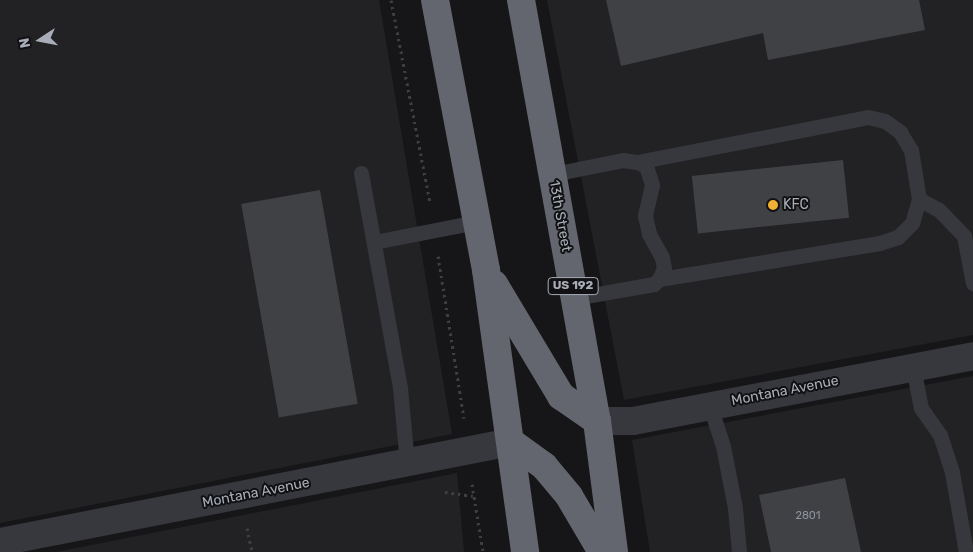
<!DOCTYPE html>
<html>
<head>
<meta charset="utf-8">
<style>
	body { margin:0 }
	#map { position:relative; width:973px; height:552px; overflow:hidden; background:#161618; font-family:Rubik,sans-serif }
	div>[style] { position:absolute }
	.built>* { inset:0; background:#222225 }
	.building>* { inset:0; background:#404145; transform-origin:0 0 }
	.path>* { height:3px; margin-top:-1.5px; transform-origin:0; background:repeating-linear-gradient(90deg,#3d3f44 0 2.5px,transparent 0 6.5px) }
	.lane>* { height:15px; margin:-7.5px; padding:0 7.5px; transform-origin:7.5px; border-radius:7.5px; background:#37383d }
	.street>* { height:28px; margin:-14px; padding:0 14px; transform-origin:14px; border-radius:14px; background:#37383d }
	.highway>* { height:28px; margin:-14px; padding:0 14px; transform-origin:14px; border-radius:14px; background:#63666e }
	.dots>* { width:14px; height:14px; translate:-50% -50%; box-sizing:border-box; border:2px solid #111113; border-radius:50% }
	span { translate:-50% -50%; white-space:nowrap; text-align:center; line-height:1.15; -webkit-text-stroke:4px #111113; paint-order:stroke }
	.number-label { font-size:11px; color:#8e929b }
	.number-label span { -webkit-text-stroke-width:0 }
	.shield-label span { padding:1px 4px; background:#111113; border:1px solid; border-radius:4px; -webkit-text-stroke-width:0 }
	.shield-label { font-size:12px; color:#a8adb8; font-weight:700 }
	.poi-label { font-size:14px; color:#a8adb8 }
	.left { translate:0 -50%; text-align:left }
	.street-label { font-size:14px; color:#a8adb8 }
	.north { position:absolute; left:15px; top:15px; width:50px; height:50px; -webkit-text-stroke:4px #111113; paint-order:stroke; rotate:259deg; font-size:14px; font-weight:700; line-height:20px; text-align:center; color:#a8adb8 }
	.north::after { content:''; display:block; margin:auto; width:18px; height:22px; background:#a8adb8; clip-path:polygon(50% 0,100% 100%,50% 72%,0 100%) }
</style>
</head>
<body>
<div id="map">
	<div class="built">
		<div style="clip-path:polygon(0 0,379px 0,452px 434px,0 523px)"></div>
		<div style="clip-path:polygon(547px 0,973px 0,973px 335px,624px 400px)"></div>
		<div style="clip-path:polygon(973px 376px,973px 552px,650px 552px,632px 440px)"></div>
		<div style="clip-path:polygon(457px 473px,464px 552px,56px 552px)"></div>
	</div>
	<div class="building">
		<div style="clip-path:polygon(606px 0,919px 0,925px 30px,768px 60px,763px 33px,621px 66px)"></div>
		<div style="left:843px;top:160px;width:58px;height:152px;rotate:84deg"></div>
		<div style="left:320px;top:190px;width:217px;height:80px;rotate:80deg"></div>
		<div style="clip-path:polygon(845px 478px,861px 552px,771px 552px,759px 495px)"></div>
	</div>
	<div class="path">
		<div style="left:391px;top:0;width:207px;rotate:79.1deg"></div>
		<div style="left:438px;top:256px;width:164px;rotate:80.9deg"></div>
		<div style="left:472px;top:484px;width:69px;rotate:80.8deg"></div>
		<div style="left:445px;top:492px;width:28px;rotate:8deg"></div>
		<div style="left:247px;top:528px;width:25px;rotate:78deg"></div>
	</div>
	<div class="lane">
		<div style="left:637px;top:162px;width:235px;rotate:-11deg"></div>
		<div style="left:868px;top:117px;width:17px;rotate:13deg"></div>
		<div style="left:885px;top:121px;width:19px;rotate:36deg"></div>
		<div style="left:900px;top:132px;width:21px;rotate:59deg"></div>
		<div style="left:911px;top:150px;width:50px;rotate:80.7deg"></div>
		<div style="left:919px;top:199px;width:25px;rotate:106deg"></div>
		<div style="left:912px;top:223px;width:20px;rotate:135deg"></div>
		<div style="left:898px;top:237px;width:19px;rotate:162deg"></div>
		<div style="left:880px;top:243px;width:224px;rotate:170.7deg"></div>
		<div style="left:361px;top:173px;width:219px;rotate:79.7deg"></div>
		<div style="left:400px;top:388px;width:75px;rotate:84.7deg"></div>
		<div style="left:553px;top:174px;width:71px;rotate:-11.3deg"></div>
		<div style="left:623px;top:160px;width:14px;rotate:8deg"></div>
		<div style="left:637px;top:162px;width:10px;rotate:24deg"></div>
		<div style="left:646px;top:166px;width:20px;rotate:72deg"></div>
		<div style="left:652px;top:185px;width:32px;rotate:103deg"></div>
		<div style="left:645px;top:216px;width:18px;rotate:77deg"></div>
		<div style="left:649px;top:234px;width:26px;rotate:61deg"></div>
		<div style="left:662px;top:257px;width:11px;rotate:80deg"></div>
		<div style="left:664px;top:268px;width:12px;rotate:114deg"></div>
		<div style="left:659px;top:279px;width:7px;rotate:135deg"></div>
		<div style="left:654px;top:284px;width:80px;rotate:170deg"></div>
		<div style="left:919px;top:199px;width:23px;rotate:29deg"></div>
		<div style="left:939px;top:210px;width:36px;rotate:46deg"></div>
		<div style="left:964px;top:236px;width:48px;rotate:79.2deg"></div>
		<div style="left:374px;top:242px;width:105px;rotate:-11deg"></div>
		<div style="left:913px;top:367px;width:42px;rotate:79deg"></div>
		<div style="left:921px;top:408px;width:33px;rotate:55deg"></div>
		<div style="left:940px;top:435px;width:39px;rotate:72deg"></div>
		<div style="left:952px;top:472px;width:81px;rotate:80.1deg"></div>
		<div style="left:710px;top:406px;width:42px;rotate:72deg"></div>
		<div style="left:723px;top:446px;width:63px;rotate:79deg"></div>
		<div style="left:735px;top:508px;width:44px;rotate:84.8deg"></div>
	</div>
	<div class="street">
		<div style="left:597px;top:421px;width:36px"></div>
		<div style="left:633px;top:421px;width:346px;rotate:-10.8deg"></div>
		<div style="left:0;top:542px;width:521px;rotate:-11.07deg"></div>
	</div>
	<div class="highway">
		<div style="left:435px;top:0;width:275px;rotate:79.3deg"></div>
		<div style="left:486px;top:270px;width:285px;rotate:82.1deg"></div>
		<div style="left:521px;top:0;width:428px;rotate:79.8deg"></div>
		<div style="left:597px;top:421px;width:132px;rotate:82.6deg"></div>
		<div style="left:494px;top:284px;width:131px;rotate:59.1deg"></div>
		<div style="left:561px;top:396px;width:44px;rotate:34.8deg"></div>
		<div style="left:511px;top:442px;width:41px;rotate:36deg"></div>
		<div style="left:544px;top:466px;width:39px;rotate:50deg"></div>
		<div style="left:569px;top:496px;width:65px;rotate:59.5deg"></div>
	</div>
	<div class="dots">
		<div style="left:773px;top:205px;background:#f2b134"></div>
	</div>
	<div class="number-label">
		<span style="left:808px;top:516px">2801</span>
	</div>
	<div class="shield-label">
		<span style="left:573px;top:286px">US 192</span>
	</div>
	<div class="poi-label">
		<span class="left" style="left:783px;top:205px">KFC</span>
	</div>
	<div class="street-label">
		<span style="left:560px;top:216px;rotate:80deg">13th Street</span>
		<span style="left:785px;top:391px;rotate:-11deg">Montana Avenue</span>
		<span style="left:256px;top:493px;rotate:-11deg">Montana Avenue</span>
	</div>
	<div class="north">N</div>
</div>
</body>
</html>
